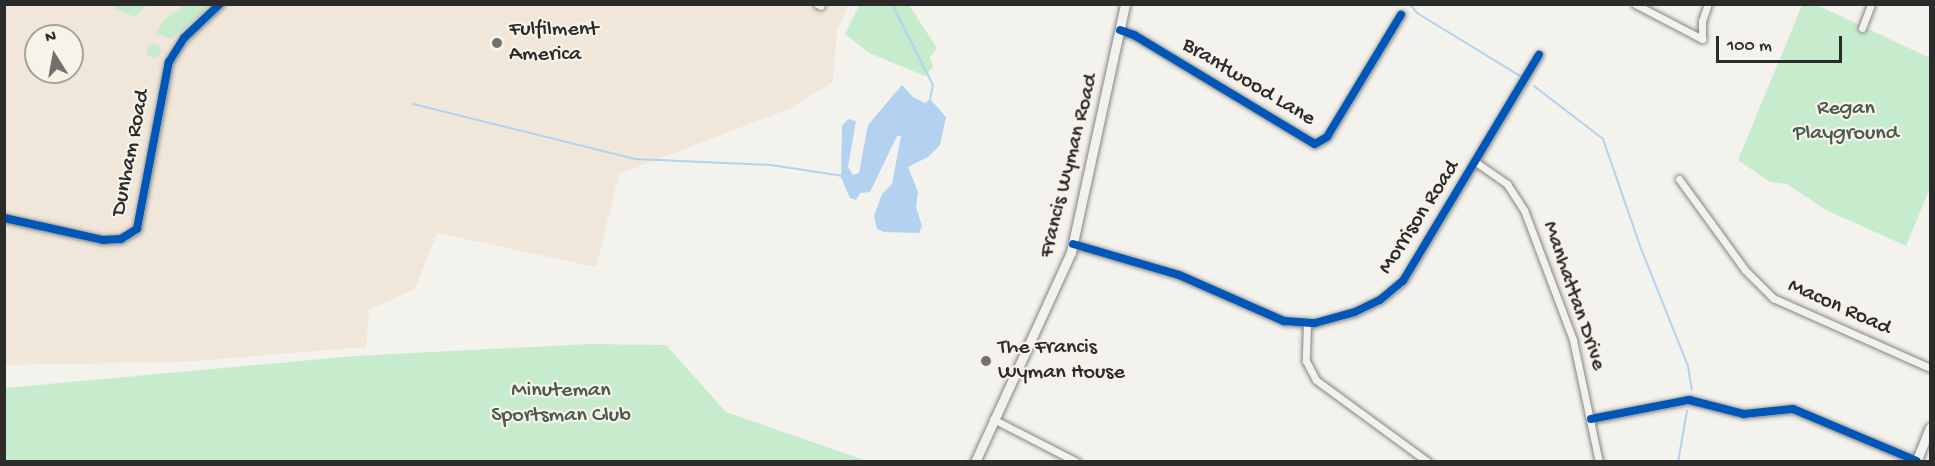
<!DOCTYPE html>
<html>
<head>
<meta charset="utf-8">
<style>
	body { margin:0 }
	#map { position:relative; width:1935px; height:466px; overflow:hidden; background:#f4f2ec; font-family:"Gochi Hand",sans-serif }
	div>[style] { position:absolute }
	.built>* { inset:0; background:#f0e7da }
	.green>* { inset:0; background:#c6eccd }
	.round { border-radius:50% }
	.water>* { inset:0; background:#b2d2f0 }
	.stream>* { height:2px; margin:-1px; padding:0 1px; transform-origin:1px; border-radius:1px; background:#b2d2f0 }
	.roads { filter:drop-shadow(0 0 2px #858582) drop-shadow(0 0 2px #858582) }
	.street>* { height:7px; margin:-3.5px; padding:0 3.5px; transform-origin:3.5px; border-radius:3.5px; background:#f2f1ed }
	.secondary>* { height:9px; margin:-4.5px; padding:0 4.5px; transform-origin:4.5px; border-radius:4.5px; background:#f2f1ed }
	.cycleway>* { height:8px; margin:-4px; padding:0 4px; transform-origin:4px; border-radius:4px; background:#0057b8 }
	.dots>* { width:16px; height:16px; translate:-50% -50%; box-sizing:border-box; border:3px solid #f7f3e8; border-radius:50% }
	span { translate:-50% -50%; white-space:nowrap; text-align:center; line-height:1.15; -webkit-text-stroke:4.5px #f7f3e8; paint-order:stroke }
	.poi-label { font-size:22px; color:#2b2b2b }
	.left { translate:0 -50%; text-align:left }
	.street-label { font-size:22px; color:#2b2b2b }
	.park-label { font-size:22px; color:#485a4d }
	.frame { position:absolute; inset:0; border:6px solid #2b2b2b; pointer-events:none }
	.north { position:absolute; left:24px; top:24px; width:60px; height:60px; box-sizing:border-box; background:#f7f3e8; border:2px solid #a5a39c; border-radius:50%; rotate:349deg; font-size:16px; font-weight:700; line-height:24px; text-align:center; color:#2b2b2b }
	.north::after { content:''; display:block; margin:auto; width:21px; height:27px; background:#71716f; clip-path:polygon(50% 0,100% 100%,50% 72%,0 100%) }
	.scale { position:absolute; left:1716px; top:36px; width:126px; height:27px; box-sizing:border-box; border:3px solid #2b2b2b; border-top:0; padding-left:8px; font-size:18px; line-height:21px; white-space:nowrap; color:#2b2b2b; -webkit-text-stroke:4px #f7f3e8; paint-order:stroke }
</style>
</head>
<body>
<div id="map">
	<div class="built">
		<div style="clip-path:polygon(evenodd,4px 5px,848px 5px,837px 31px,833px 82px,789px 109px,619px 174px,596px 267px,437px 233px,415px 289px,369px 310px,366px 347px,181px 362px,5px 365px,4px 5px,36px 36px,72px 36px,72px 72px,36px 72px,36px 36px)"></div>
	</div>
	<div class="green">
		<div style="clip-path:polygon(114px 5px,114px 4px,146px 5px,135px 17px,115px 9px)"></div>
		<div style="clip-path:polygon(184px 5px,211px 5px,172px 39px,155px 34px,165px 19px)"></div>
		<div style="clip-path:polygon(859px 5px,909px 5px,937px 48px,930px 57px,933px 67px,925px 76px,869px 53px,845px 34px)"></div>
		<div style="clip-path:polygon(1802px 5px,1817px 5px,1930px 58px,1930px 188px,1906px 246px,1826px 210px,1787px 184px,1770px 182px,1738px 160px)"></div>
		<div class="round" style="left:147px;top:44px;width:14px;height:14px"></div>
		<div style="clip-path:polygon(589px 344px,666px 345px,726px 412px,867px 461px,5px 461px,5px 388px,355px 356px)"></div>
	</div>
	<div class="water">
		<div style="clip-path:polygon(902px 85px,913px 97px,925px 103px,930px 99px,946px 117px,940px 145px,928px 157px,908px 167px,918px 192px,916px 207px,922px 226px,919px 233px,884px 232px,877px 229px,874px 216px,882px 194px,892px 184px,901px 136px,897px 136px,870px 192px,860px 193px,856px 200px,850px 198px,841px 177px,842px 126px,848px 119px,856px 121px,848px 167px,853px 175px,859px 173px,868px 125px)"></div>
	</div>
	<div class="stream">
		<div style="left:892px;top:4px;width:91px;rotate:63.2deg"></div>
		<div style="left:933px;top:85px;width:14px;rotate:102deg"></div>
		<div style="left:1410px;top:4px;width:11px;rotate:52deg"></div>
		<div style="left:1417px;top:13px;width:123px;rotate:31.4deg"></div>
		<div style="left:1534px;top:86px;width:87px;rotate:37.5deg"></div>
		<div style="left:1603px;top:139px;width:113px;rotate:70.9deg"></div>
		<div style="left:1640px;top:246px;width:129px;rotate:68.2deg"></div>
		<div style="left:1688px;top:366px;width:24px;rotate:81deg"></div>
		<div style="left:413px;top:104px;width:229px;rotate:13.9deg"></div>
		<div style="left:635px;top:159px;width:136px;rotate:2.5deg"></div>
		<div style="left:771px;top:165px;width:73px;rotate:8.7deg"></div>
		<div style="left:1678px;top:462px;width:52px;rotate:-80deg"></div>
	</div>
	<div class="roads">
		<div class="street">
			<div style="left:817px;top:4px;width:4px;rotate:27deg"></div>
			<div style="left:1635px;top:4px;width:76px;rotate:27.6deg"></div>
			<div style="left:1862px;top:28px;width:26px;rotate:-69deg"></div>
			<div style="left:1120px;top:30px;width:15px;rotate:20deg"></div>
			<div style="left:1134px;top:35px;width:211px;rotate:31.1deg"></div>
			<div style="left:1315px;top:144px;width:14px;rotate:-30deg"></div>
			<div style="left:1327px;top:137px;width:143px;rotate:-58.8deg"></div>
			<div style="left:1702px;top:39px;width:18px;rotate:-90deg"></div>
			<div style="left:1702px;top:21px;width:18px;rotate:-71deg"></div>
			<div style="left:1477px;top:163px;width:37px;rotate:35deg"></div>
			<div style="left:1507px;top:184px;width:31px;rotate:57deg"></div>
			<div style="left:1524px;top:210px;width:139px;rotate:69.3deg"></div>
			<div style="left:1573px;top:340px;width:125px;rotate:78deg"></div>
			<div style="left:1679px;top:179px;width:112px;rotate:54deg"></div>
			<div style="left:1745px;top:270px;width:40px;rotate:45deg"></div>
			<div style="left:1773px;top:298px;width:172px;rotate:24deg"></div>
			<div style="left:4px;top:218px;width:101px;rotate:12.5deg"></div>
			<div style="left:103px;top:240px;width:18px;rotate:-3deg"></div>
			<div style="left:121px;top:239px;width:19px;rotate:-32deg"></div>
			<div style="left:137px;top:229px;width:170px;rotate:-79.2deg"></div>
			<div style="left:169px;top:62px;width:28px;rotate:-58deg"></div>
			<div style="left:184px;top:38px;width:50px;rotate:-43.4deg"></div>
			<div style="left:1073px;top:244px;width:110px;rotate:16.3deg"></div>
			<div style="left:1179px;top:275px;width:115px;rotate:23.7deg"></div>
			<div style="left:1284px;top:321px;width:31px;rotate:4deg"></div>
			<div style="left:1315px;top:323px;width:41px;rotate:-15.4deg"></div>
			<div style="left:1355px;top:312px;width:28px;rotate:-26deg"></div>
			<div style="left:1380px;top:300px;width:30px;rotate:-40deg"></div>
			<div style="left:1403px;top:281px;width:264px;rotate:-59deg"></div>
			<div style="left:1307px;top:324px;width:37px;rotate:92deg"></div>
			<div style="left:1306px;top:361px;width:21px;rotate:62deg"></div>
			<div style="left:1316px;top:380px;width:139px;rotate:36.2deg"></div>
			<div style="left:993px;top:419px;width:94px;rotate:27.1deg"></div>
			<div style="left:1591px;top:419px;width:100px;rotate:-11deg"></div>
			<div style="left:1689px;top:400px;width:57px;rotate:14.3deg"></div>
			<div style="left:1744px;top:414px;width:49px;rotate:-5.8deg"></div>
			<div style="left:1793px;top:409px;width:134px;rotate:22.8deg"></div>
		</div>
		<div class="secondary">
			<div style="left:975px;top:462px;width:231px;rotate:-65.4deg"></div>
			<div style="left:1071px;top:252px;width:254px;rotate:-77.7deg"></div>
			<div style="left:1916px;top:462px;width:37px;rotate:-68deg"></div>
		</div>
	</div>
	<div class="cycleway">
		<div style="left:1120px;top:30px;width:15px;rotate:20deg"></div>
		<div style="left:1134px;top:35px;width:211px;rotate:31.1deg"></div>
		<div style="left:1315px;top:144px;width:14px;rotate:-30deg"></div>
		<div style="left:1327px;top:137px;width:143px;rotate:-58.8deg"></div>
		<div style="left:4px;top:218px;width:101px;rotate:12.5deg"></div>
		<div style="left:103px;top:240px;width:18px;rotate:-3deg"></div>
		<div style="left:121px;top:239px;width:19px;rotate:-32deg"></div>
		<div style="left:137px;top:229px;width:170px;rotate:-79.2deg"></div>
		<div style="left:169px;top:62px;width:28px;rotate:-58deg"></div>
		<div style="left:184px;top:38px;width:50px;rotate:-43.4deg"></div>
		<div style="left:1073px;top:244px;width:110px;rotate:16.3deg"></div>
		<div style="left:1179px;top:275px;width:115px;rotate:23.7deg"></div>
		<div style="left:1284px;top:321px;width:31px;rotate:4deg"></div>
		<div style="left:1315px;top:323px;width:41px;rotate:-15.4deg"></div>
		<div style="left:1355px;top:312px;width:28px;rotate:-26deg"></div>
		<div style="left:1380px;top:300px;width:30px;rotate:-40deg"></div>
		<div style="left:1403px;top:281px;width:264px;rotate:-59deg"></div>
		<div style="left:1591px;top:419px;width:100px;rotate:-11deg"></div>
		<div style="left:1689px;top:400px;width:57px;rotate:14.3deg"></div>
		<div style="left:1744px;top:414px;width:49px;rotate:-5.8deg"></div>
		<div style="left:1793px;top:409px;width:134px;rotate:22.8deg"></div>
	</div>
	<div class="dots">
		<div style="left:497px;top:43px;background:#71716f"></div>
		<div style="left:986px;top:361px;background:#71716f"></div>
	</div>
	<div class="poi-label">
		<span class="left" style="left:509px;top:43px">Fulfilment<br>America</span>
		<span class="left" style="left:998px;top:361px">The Francis<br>Wyman House</span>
	</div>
	<div class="street-label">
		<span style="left:1248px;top:83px;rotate:31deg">Brantwood Lane</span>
		<span style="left:132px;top:153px;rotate:-79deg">Dunham Road</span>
		<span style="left:1070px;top:166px;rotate:-76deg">Francis Wyman Road</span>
		<span style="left:1420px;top:218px;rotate:-57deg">Morrison Road</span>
		<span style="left:1573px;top:296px;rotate:71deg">Manhattan Drive</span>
		<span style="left:1839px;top:308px;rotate:24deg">Macon Road</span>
	</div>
	<div class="park-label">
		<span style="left:1846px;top:122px">Regan<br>Playground</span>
		<span style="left:561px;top:404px">Minuteman<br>Sportsman Club</span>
	</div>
	<div class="frame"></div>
	<div class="north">N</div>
	<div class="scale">100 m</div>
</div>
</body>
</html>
